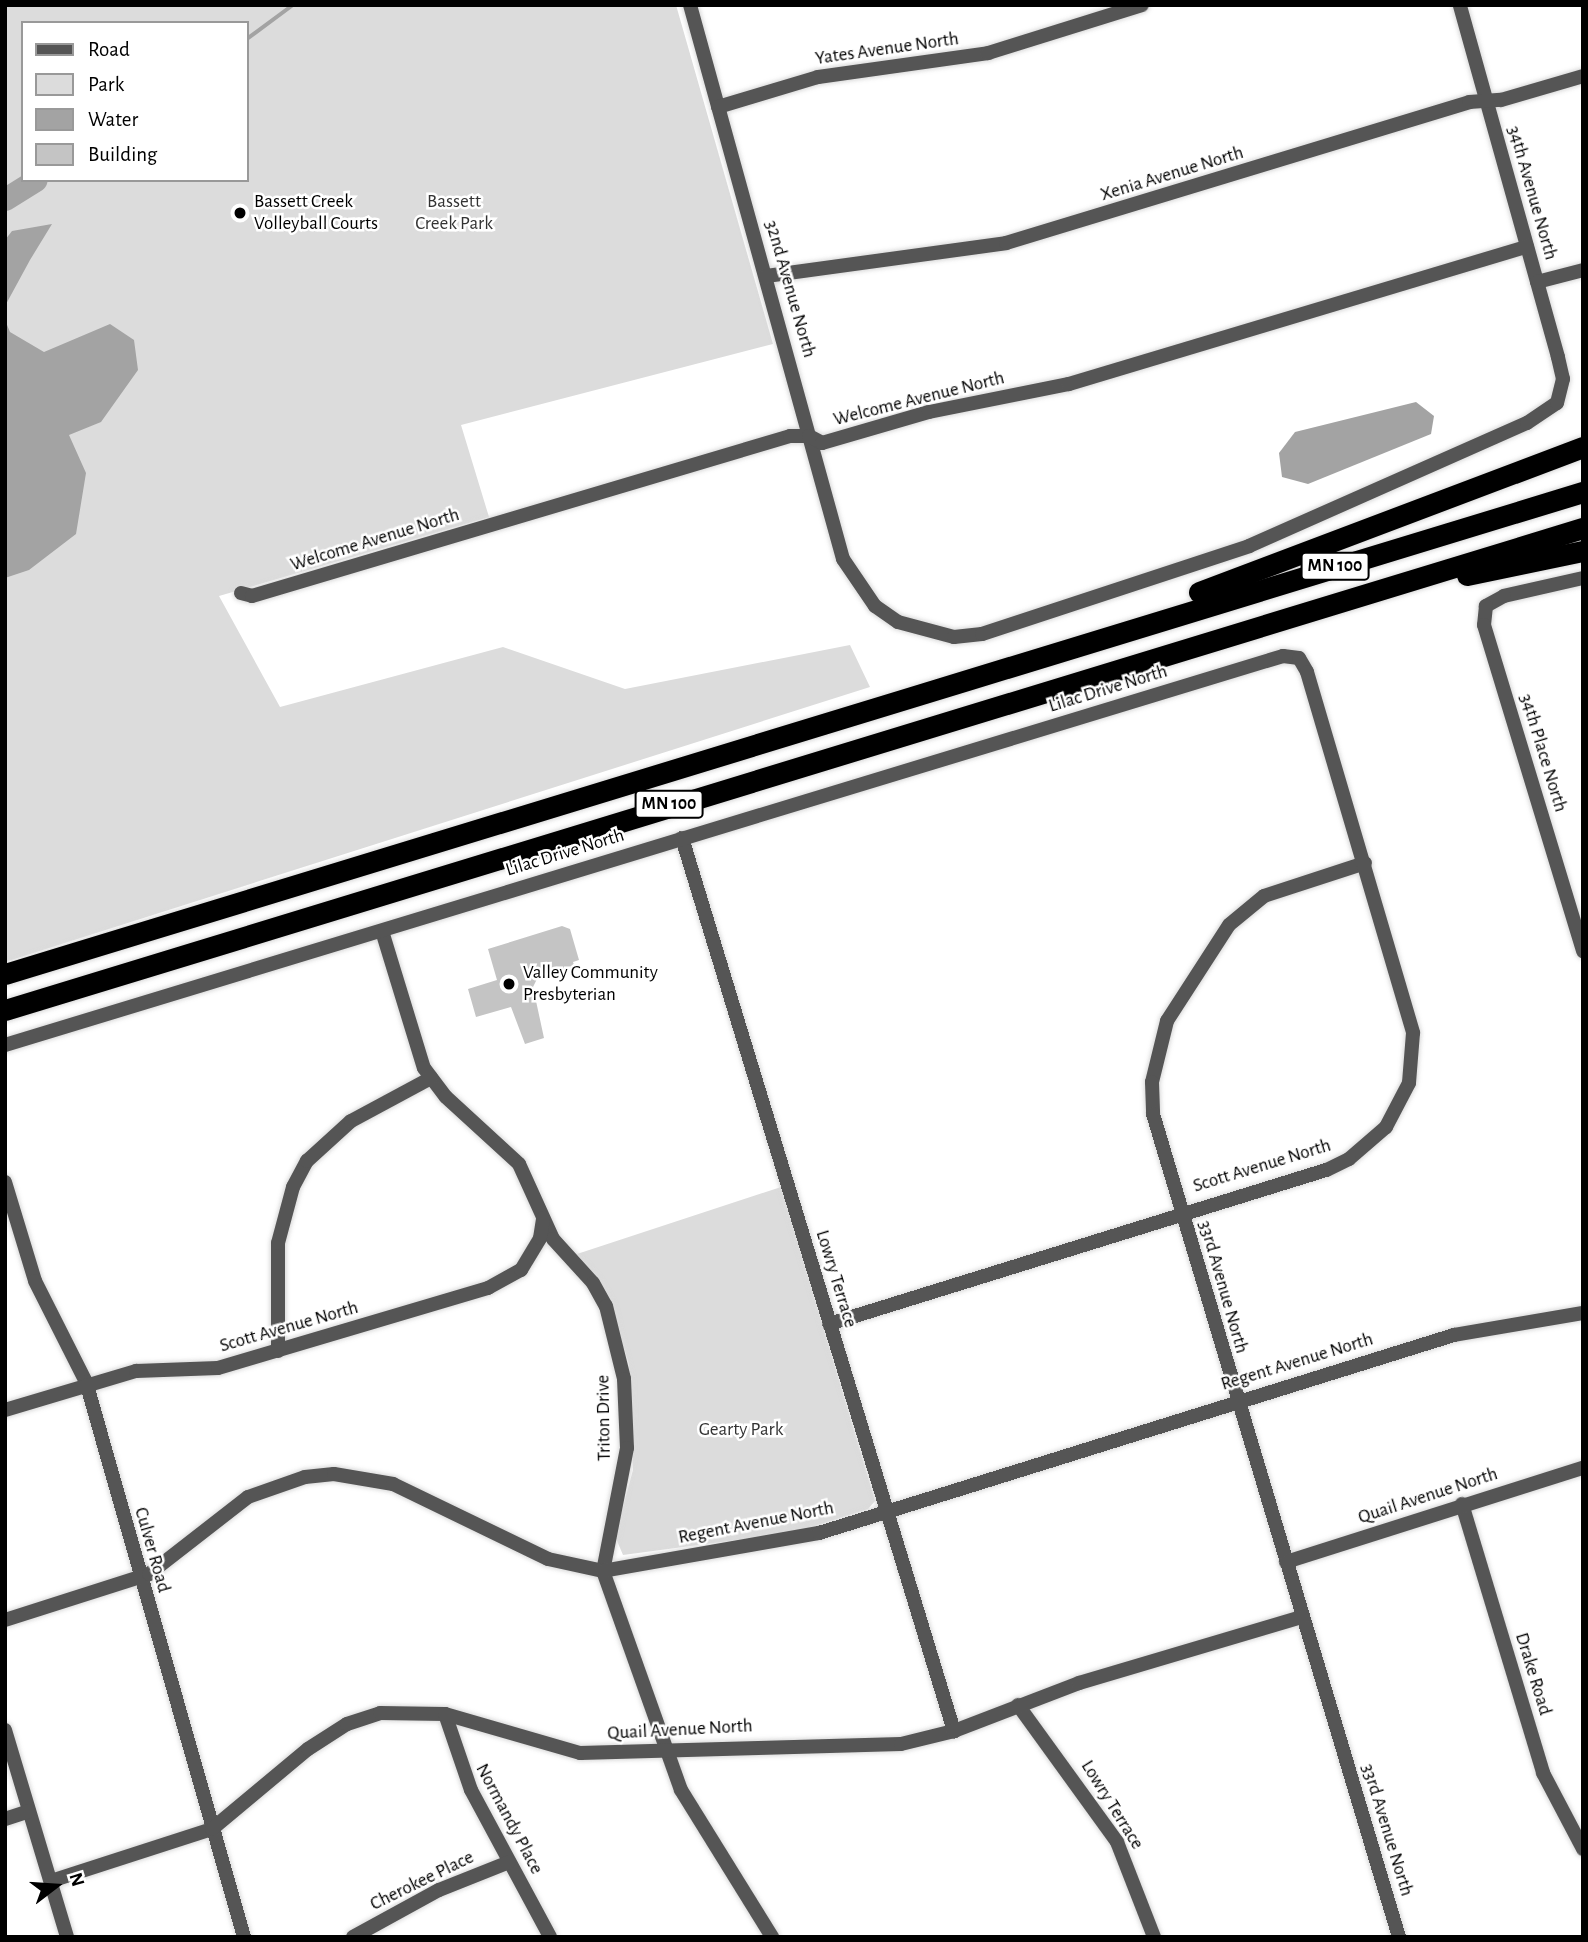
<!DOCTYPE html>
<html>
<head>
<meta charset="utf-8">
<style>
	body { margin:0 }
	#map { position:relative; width:1588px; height:1942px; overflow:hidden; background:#fff; font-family:"Alegreya Sans",sans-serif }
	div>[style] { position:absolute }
	.green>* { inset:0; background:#dcdcdc }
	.water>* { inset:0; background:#a3a3a3 }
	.stream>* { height:3.5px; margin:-1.75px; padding:0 1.75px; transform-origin:1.75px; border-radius:1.75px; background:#a3a3a3 }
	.river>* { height:23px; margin:-11.5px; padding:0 11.5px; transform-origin:11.5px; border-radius:11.5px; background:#a3a3a3 }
	.building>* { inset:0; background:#c4c4c4 }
	.roads { filter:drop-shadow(0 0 2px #dbdbdb) drop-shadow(0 0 2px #dbdbdb) }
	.minor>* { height:14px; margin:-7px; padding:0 7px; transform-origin:7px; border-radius:7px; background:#555 }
	.highway>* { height:21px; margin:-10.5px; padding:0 10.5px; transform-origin:10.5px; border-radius:10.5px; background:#000 }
	.dots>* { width:19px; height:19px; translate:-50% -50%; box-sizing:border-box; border:4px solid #fff; border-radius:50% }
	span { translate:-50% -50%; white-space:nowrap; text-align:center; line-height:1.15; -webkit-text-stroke:5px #fff; paint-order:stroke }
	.shield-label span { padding:2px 5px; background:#fff; border:2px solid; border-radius:5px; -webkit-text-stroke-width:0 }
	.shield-label { font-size:18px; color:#000; font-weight:700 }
	.street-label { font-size:19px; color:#000 }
	.poi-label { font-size:19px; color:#000 }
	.left { translate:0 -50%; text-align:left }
	.park-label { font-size:19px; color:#333 }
	.frame { position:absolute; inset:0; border:7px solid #000; pointer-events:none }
	.legend { position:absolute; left:21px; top:21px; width:228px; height:161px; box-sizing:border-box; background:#fff; border:2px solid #999; margin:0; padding:9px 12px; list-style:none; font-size:21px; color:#000 }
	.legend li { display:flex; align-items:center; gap:14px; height:35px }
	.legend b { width:35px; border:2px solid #999 }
	.north { position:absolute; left:21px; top:1851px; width:70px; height:70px; -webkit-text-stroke:5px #fff; paint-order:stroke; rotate:73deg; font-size:19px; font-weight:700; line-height:28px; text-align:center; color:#000 }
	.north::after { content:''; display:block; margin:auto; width:24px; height:32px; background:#000; clip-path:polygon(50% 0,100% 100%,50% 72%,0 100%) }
</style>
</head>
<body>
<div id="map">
	<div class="green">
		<div style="clip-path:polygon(evenodd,5px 5px,676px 5px,773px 344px,461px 425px,489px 517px,219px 596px,280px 707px,503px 647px,625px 689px,850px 645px,870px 687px,5px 962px,5px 5px,23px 23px,247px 23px,247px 180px,23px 180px,23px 23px)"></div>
		<div style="clip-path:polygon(781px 1187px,875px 1501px,868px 1509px,795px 1532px,623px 1555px,615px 1536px,633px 1470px,629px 1364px,606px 1291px,577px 1254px)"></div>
	</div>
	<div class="water">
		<div style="clip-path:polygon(52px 224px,30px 260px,5px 306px,5px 240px,12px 231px)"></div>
		<div style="clip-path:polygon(5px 320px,10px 332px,44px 352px,110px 324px,134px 340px,138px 370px,101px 422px,69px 435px,86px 473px,76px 534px,29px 570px,5px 578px)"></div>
		<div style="clip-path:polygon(1416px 402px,1434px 416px,1431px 434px,1308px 484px,1282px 477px,1279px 453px,1295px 432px)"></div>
	</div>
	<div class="stream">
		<div style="left:247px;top:39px;width:57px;rotate:-36.5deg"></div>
	</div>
	<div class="river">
		<div style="left:5px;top:199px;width:36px;rotate:-32deg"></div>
	</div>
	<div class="building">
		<div style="clip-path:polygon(562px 926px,570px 929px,579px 960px,573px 962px,575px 968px,537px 979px,533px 987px,544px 1038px,525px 1044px,511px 1007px,476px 1017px,468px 989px,497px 980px,488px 949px)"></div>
	</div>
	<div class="roads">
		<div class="minor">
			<div style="left:690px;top:5px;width:575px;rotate:74.56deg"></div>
			<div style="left:843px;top:559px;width:57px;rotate:55.8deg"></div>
			<div style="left:875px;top:606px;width:28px;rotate:35deg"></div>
			<div style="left:898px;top:622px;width:58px;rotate:15deg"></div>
			<div style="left:954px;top:637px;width:28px;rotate:-6deg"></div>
			<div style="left:982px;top:634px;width:281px;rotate:-18.2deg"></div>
			<div style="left:1249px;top:546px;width:304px;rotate:-23.9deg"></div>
			<div style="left:1527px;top:423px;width:36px;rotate:-34deg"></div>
			<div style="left:1557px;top:403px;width:25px;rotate:-76deg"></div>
			<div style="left:1563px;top:379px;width:23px;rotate:-103deg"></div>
			<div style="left:1558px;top:357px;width:365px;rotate:-105.6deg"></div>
			<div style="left:718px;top:107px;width:104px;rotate:-16.7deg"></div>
			<div style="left:818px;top:77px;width:172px;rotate:-8deg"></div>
			<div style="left:988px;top:53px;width:161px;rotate:-17.3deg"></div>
			<div style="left:766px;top:276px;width:242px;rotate:-7.8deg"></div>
			<div style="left:1006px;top:243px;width:484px;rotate:-16.9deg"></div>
			<div style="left:1469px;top:102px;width:32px;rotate:-4deg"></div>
			<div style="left:1501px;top:100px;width:85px;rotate:-16.3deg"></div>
			<div style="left:1537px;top:282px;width:48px;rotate:-14.6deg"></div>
			<div style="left:1583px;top:578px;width:81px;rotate:167.2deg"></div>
			<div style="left:1504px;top:596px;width:21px;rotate:151deg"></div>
			<div style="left:1486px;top:606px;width:19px;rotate:96deg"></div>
			<div style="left:1484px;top:625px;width:341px;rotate:73.1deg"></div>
			<div style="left:241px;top:593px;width:11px;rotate:15deg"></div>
			<div style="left:252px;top:596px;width:561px;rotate:-16.56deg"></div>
			<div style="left:790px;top:436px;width:19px"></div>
			<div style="left:809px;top:436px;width:15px;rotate:28deg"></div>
			<div style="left:822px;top:443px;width:111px;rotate:-16.2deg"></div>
			<div style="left:929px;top:412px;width:143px;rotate:-11.3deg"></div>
			<div style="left:1069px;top:384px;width:478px;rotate:-16.7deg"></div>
			<div style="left:682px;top:838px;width:934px;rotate:73.06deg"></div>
			<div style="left:1365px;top:863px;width:106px;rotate:161.9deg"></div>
			<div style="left:1264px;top:896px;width:45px;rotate:140.4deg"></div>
			<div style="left:1229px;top:925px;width:114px;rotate:122.9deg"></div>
			<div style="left:1167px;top:1021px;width:63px;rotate:103.8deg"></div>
			<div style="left:1152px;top:1082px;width:32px;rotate:88deg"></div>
			<div style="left:1153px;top:1114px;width:859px;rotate:73.36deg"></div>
			<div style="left:382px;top:931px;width:143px;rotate:73deg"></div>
			<div style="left:424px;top:1068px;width:36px;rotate:53deg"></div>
			<div style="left:446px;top:1097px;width:99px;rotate:42.5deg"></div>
			<div style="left:519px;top:1164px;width:82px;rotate:65.6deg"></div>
			<div style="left:553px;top:1239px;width:59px;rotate:47.7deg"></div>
			<div style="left:593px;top:1283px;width:26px;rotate:61deg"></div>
			<div style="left:606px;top:1306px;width:75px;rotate:76.1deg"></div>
			<div style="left:624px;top:1379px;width:69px;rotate:87.5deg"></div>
			<div style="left:627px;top:1448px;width:125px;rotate:101deg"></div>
			<div style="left:603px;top:1571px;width:232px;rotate:70.4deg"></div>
			<div style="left:681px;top:1790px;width:173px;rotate:58.2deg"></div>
			<div style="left:5px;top:1045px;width:1336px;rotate:-16.93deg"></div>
			<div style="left:1283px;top:656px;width:16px;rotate:7deg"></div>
			<div style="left:1299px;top:658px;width:16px;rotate:60deg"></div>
			<div style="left:1307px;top:672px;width:376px;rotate:73.6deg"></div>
			<div style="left:1413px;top:1033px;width:50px;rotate:94.6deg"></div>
			<div style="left:1409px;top:1083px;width:50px;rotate:117.6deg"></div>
			<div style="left:1386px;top:1127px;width:49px;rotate:139.1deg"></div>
			<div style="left:1349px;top:1159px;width:25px;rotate:154deg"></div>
			<div style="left:1326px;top:1170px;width:520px;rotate:162.78deg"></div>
			<div style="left:5px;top:1182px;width:103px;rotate:73.1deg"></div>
			<div style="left:35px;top:1281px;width:113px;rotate:63.2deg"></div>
			<div style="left:86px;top:1382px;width:577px;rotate:74.11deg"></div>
			<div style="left:278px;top:1351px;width:108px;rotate:-90deg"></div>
			<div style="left:278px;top:1243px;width:58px;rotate:-75deg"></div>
			<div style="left:293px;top:1187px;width:30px;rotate:-62deg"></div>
			<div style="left:307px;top:1161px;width:59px;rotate:-42.3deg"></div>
			<div style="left:351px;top:1121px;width:91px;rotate:-28.3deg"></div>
			<div style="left:5px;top:1410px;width:137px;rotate:-16.6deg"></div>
			<div style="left:136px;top:1371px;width:82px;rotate:-2.1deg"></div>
			<div style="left:218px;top:1368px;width:282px;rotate:-16.5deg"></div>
			<div style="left:488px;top:1288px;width:38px;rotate:-29deg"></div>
			<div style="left:521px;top:1270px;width:37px;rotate:-59deg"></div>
			<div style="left:540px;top:1238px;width:20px;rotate:-81deg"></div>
			<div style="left:1462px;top:1504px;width:281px;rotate:73.2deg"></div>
			<div style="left:1543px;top:1773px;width:86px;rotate:62.2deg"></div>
			<div style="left:1286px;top:1562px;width:312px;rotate:-17.6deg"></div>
			<div style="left:5px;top:1620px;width:151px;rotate:-17.7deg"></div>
			<div style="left:149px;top:1574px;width:125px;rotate:-37.9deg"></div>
			<div style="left:248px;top:1497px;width:60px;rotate:-19.3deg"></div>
			<div style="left:305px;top:1477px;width:29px;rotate:-6deg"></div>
			<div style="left:334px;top:1474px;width:60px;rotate:9.6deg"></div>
			<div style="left:393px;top:1484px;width:172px;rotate:25.8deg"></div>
			<div style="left:548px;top:1559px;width:56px;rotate:12.3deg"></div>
			<div style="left:603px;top:1571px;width:219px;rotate:-10deg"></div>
			<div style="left:819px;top:1533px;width:665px;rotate:-17.32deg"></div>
			<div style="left:1454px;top:1335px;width:131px;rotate:-9.7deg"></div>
			<div style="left:1018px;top:1705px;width:169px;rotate:54.1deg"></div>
			<div style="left:1117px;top:1842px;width:102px;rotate:68.7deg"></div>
			<div style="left:445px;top:1714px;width:80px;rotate:71.1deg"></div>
			<div style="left:471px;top:1790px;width:167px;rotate:61.7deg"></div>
			<div style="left:5px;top:1730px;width:216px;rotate:73.3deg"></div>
			<div style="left:5px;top:1819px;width:25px;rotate:-18deg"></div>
			<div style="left:51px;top:1881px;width:169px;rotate:-17.9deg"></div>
			<div style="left:212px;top:1829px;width:125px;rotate:-39.8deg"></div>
			<div style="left:308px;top:1749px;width:46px;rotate:-32.7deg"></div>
			<div style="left:347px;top:1724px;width:35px;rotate:-18deg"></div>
			<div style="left:380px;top:1713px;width:65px;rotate:0.9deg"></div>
			<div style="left:445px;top:1714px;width:141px;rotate:16.1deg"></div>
			<div style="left:580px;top:1753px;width:321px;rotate:-1.6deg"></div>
			<div style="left:901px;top:1744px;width:55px;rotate:-13.8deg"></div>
			<div style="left:954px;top:1731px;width:134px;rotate:-21deg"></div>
			<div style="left:1079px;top:1683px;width:233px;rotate:-16.5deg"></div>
			<div style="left:353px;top:1937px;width:98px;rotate:-28.7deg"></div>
			<div style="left:439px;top:1890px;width:75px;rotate:-21.8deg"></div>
		</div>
		<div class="highway">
			<div style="left:1467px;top:575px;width:118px;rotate:-11.7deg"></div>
			<div style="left:1199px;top:592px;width:410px;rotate:-20.7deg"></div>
			<div style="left:5px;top:974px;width:1650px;rotate:-16.99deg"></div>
			<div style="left:5px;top:1010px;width:1650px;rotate:-16.99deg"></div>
		</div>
	</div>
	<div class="dots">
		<div style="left:240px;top:213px;background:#000"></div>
		<div style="left:509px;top:984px;background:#000"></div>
	</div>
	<div class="shield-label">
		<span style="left:1335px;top:566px">MN 100</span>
		<span style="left:669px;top:804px">MN 100</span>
	</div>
	<div class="street-label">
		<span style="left:887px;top:49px;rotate:-8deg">Yates Avenue North</span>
		<span style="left:1172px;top:174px;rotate:-17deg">Xenia Avenue North</span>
		<span style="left:1532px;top:193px;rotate:74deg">34th Avenue North</span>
		<span style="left:790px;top:289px;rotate:74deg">32nd Avenue North</span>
		<span style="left:919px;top:399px;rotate:-14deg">Welcome Avenue North</span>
		<span style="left:375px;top:540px;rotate:-17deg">Welcome Avenue North</span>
		<span style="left:1108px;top:689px;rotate:-17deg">Lilac Drive North</span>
		<span style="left:1543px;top:753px;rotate:73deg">34th Place North</span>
		<span style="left:565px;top:853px;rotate:-17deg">Lilac Drive North</span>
		<span style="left:1262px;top:1166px;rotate:-17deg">Scott Avenue North</span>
		<span style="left:836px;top:1279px;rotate:73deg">Lowry Terrace</span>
		<span style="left:1223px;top:1287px;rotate:74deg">33rd Avenue North</span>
		<span style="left:289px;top:1327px;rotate:-16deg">Scott Avenue North</span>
		<span style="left:1297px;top:1362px;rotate:-17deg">Regent Avenue North</span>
		<span style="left:604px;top:1418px;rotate:-91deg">Triton Drive</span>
		<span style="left:1428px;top:1496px;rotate:-18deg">Quail Avenue North</span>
		<span style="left:756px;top:1523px;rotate:-11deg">Regent Avenue North</span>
		<span style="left:152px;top:1550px;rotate:74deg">Culver Road</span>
		<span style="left:1533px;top:1674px;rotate:73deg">Drake Road</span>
		<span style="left:680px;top:1730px;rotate:-3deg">Quail Avenue North</span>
		<span style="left:1112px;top:1805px;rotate:58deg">Lowry Terrace</span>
		<span style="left:509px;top:1819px;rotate:62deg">Normandy Place</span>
		<span style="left:1387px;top:1830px;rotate:73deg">33rd Avenue North</span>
		<span style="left:422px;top:1881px;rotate:-26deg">Cherokee Place</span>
	</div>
	<div class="poi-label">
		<span class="left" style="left:254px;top:213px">Bassett Creek<br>Volleyball Courts</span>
		<span class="left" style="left:523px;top:984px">Valley Community<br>Presbyterian</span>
	</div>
	<div class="park-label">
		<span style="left:454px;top:213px">Bassett<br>Creek Park</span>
		<span style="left:741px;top:1430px">Gearty Park</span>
	</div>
	<div class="frame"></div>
	<ul class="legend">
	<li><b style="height:9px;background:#555"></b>Road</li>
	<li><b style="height:19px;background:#dcdcdc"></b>Park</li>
	<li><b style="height:19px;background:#a3a3a3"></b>Water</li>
	<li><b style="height:19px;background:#c4c4c4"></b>Building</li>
	</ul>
	<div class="north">N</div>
</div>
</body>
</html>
